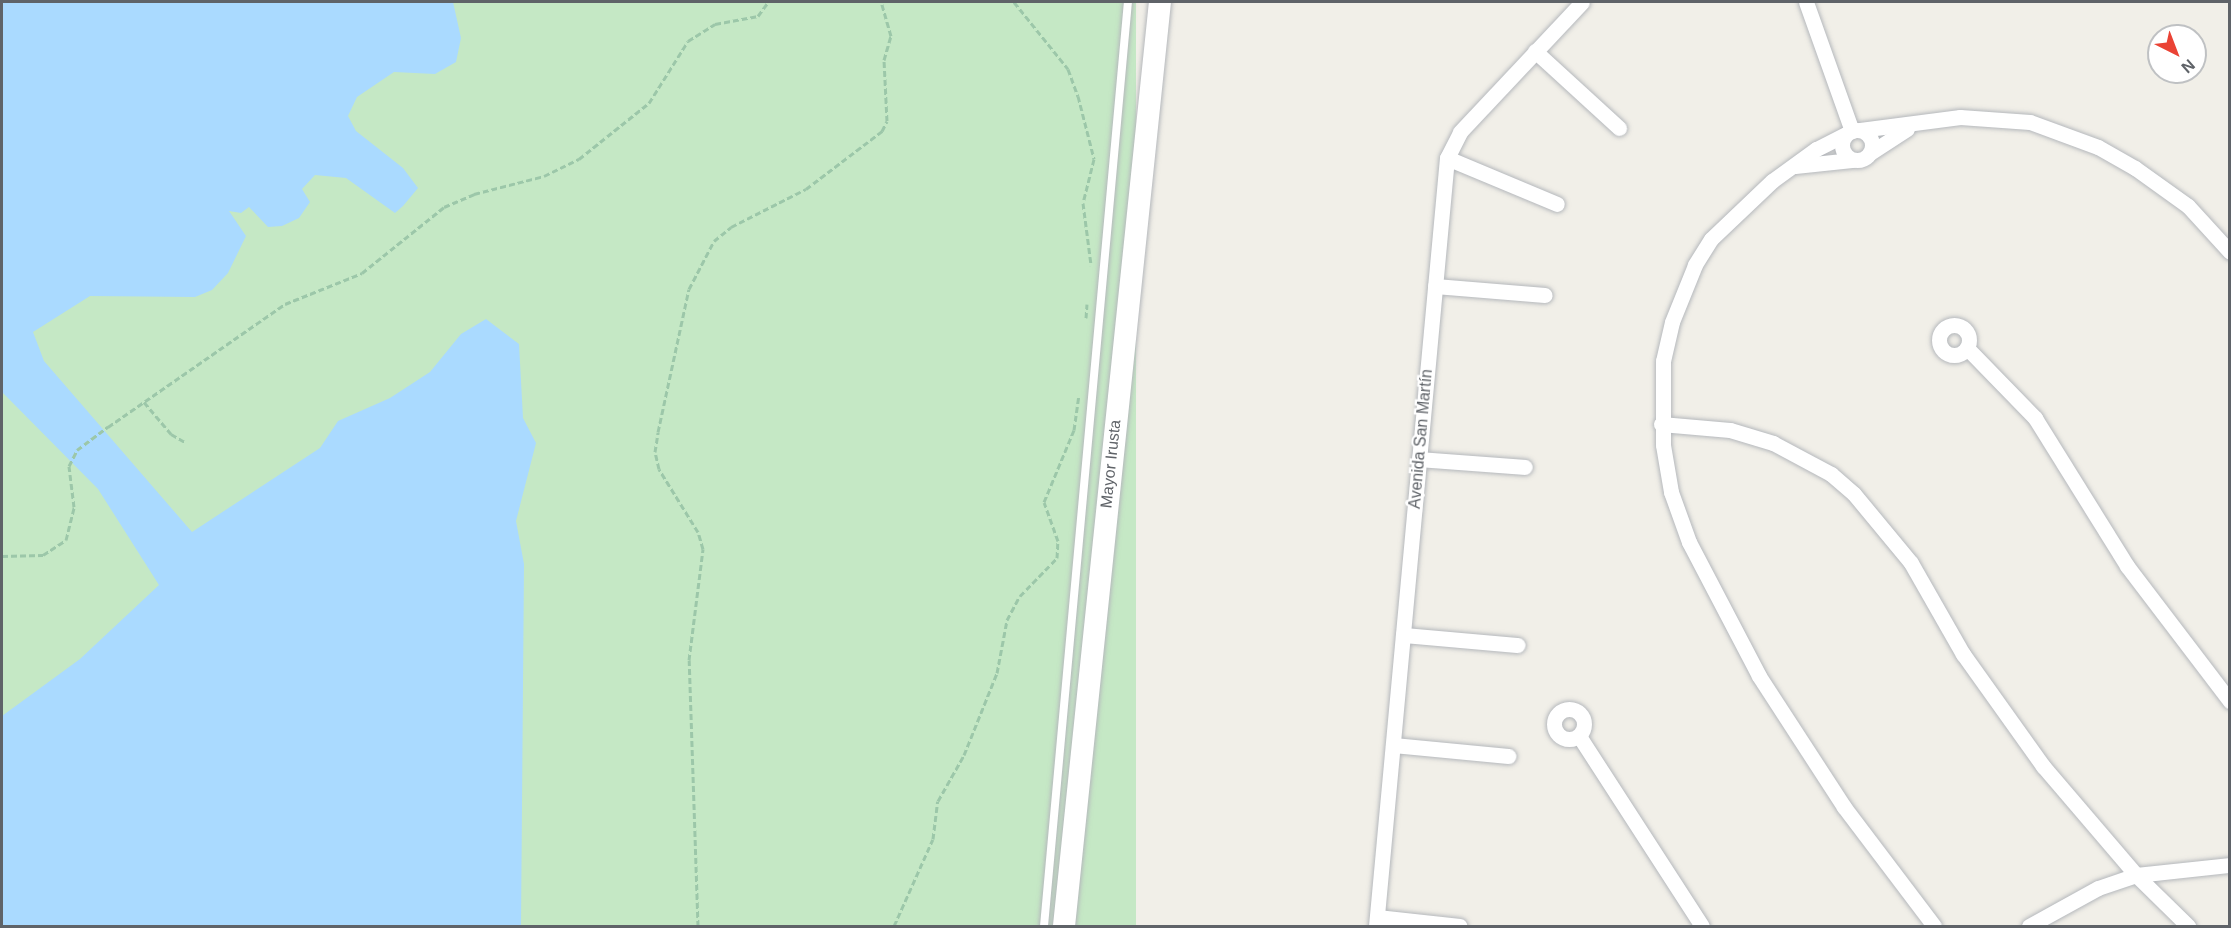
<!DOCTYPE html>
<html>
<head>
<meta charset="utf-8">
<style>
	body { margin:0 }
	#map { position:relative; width:2231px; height:928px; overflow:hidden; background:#f1efe8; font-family:Helvetica,sans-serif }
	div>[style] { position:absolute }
	.green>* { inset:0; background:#c5e8c5; transform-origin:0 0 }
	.water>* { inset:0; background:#aadaff }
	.path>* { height:3px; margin-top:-1.5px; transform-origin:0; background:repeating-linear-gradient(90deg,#9cc7a9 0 6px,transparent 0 9px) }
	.roads { filter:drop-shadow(0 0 2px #b5b8bc) drop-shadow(0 0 2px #b5b8bc) }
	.lane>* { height:8px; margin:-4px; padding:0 4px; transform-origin:4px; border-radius:4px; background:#fff }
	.street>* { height:15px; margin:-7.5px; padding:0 7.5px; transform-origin:7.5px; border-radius:7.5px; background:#fff }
	.street>.ring { margin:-7.5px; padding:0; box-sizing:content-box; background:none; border:15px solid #fff; border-radius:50% }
	.secondary>* { height:22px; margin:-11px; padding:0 11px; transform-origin:11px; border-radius:11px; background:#fff }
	span { translate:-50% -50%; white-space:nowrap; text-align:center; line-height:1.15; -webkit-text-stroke:4.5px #fff; paint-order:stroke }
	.street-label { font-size:16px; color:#5f6368 }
	.frame { position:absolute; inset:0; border:3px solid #5f6368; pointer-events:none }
	.north { position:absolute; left:2147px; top:24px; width:60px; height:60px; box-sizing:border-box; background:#fff; border:2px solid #bfc1c3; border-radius:50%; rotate:138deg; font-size:16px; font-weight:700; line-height:24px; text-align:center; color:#5f6368 }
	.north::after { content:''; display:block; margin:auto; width:21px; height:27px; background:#ea4335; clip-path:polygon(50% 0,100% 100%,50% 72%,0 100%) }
</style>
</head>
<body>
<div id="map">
	<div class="green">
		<div style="left:2px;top:2px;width:1134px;height:924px"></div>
	</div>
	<div class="water">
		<div style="clip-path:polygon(2px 2px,453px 2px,461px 38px,456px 62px,435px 74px,394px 72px,357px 97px,348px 116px,356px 131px,403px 168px,418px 188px,403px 206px,395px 213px,346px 178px,315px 175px,302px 189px,310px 202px,299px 218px,282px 226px,268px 227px,249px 207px,241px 213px,229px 211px,246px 236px,228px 273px,212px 290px,195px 297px,90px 296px,33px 332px,44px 361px,192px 532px,320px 448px,338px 421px,390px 398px,430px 372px,461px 334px,486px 319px,519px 344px,523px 418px,536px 443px,516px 521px,524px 564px,521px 926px,2px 926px,2px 716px,80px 659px,159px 585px,98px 489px,2px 392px)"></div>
	</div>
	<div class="path">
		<div style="left:1014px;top:2px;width:86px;rotate:51.1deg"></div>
		<div style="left:1068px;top:69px;width:29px;rotate:70deg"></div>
		<div style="left:1078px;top:96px;width:65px;rotate:75.7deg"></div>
		<div style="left:1094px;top:159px;width:45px;rotate:104deg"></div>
		<div style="left:1083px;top:203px;width:63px;rotate:82.6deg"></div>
		<div style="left:1086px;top:318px;width:14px;rotate:-86deg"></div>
		<div style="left:144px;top:402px;width:42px;rotate:49.8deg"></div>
		<div style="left:171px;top:434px;width:16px;rotate:30deg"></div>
		<div style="left:2px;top:556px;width:41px;rotate:-1.4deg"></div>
		<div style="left:43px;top:555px;width:27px;rotate:-33deg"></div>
		<div style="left:66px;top:540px;width:34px;rotate:-76deg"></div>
		<div style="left:74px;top:507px;width:41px;rotate:-97deg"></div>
		<div style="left:69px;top:466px;width:18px;rotate:-63deg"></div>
		<div style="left:77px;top:450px;width:39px;rotate:-37deg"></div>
		<div style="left:108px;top:427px;width:216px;rotate:-34.8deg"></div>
		<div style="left:285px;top:304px;width:83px;rotate:-21.9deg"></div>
		<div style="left:362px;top:273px;width:105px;rotate:-38.8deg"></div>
		<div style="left:444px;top:207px;width:33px;rotate:-23deg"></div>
		<div style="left:474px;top:194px;width:72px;rotate:-14.4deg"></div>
		<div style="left:544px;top:176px;width:39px;rotate:-26deg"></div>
		<div style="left:579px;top:159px;width:90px;rotate:-38.7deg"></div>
		<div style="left:649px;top:103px;width:73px;rotate:-57.8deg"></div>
		<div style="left:688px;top:41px;width:32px;rotate:-32deg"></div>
		<div style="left:715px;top:24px;width:44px;rotate:-10.5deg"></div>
		<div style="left:758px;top:16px;width:17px;rotate:-54deg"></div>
		<div style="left:698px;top:926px;width:266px;rotate:-91.9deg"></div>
		<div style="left:689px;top:660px;width:112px;rotate:-82.8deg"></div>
		<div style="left:703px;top:549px;width:18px;rotate:-106deg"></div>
		<div style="left:698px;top:532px;width:74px;rotate:-121.8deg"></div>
		<div style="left:659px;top:469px;width:17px;rotate:-103deg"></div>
		<div style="left:655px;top:452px;width:20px;rotate:-81deg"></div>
		<div style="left:658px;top:432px;width:146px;rotate:-77.8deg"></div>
		<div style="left:689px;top:289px;width:54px;rotate:-62.5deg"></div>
		<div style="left:714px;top:241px;width:22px;rotate:-39deg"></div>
		<div style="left:731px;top:227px;width:84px;rotate:-26.9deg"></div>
		<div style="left:806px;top:189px;width:96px;rotate:-37.3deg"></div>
		<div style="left:882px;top:131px;width:11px;rotate:-63deg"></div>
		<div style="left:887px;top:121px;width:61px;rotate:-92.8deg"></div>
		<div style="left:884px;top:60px;width:25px;rotate:-74deg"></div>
		<div style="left:891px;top:36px;width:35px;rotate:-106deg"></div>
		<div style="left:894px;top:926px;width:95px;rotate:-65.9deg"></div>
		<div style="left:933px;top:839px;width:38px;rotate:-83deg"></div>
		<div style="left:938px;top:801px;width:53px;rotate:-60.5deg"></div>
		<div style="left:964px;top:755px;width:88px;rotate:-68.1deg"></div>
		<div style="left:997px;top:673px;width:54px;rotate:-79.3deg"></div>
		<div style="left:1007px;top:620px;width:27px;rotate:-62deg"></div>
		<div style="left:1020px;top:596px;width:53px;rotate:-45.8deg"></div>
		<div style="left:1057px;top:558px;width:17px;rotate:-87deg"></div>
		<div style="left:1058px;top:541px;width:41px;rotate:-109.7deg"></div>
		<div style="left:1044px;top:502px;width:78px;rotate:-67.4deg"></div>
		<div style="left:1074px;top:430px;width:34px;rotate:-82deg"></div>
	</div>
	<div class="roads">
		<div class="lane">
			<div style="left:1044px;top:926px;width:928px;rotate:-84.81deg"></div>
		</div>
		<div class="street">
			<div style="left:1806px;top:2px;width:137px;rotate:70.4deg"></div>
			<div style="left:1535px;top:51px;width:114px;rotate:42.5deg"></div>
			<div class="ring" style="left:1842px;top:130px;width:15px;height:15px"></div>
			<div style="left:1860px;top:130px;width:101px;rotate:-7.4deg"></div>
			<div style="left:1960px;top:117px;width:70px;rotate:4.1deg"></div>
			<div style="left:2030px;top:122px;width:72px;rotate:20.2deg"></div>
			<div style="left:2098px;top:147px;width:43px;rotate:29.6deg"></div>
			<div style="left:2135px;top:168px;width:65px;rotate:35.6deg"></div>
			<div style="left:2188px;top:206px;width:62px;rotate:47.6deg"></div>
			<div style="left:1846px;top:134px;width:34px;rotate:153deg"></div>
			<div style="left:1816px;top:149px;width:54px;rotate:144deg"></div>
			<div style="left:1772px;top:181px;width:84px;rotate:136.4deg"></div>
			<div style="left:1711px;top:239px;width:31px;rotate:122deg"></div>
			<div style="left:1695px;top:265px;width:61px;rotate:112deg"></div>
			<div style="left:1672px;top:322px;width:40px;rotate:103deg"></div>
			<div style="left:1663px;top:361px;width:84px;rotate:90deg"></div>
			<div style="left:1663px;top:445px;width:48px;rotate:80.3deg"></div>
			<div style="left:1671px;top:492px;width:53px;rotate:70.2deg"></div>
			<div style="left:1689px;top:542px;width:151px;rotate:62.4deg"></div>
			<div style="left:1759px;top:676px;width:156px;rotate:57deg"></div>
			<div style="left:1844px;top:807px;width:149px;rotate:52.9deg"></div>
			<div style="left:1870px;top:153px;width:44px;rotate:-33deg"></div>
			<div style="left:1447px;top:158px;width:119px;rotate:22.7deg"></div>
			<div style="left:1795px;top:166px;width:57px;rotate:-6deg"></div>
			<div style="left:1435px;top:286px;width:110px;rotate:4.7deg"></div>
			<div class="ring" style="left:1939px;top:325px;width:15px;height:15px"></div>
			<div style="left:1967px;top:348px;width:98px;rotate:45.8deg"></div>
			<div style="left:2035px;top:418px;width:174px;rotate:58.1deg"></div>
			<div style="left:2127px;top:566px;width:170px;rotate:52.7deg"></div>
			<div style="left:1661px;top:424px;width:69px;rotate:5deg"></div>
			<div style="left:1730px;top:430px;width:45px;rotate:16.8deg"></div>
			<div style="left:1773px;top:443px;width:66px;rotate:28.1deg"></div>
			<div style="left:1831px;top:474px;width:30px;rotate:41deg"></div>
			<div style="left:1854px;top:494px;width:89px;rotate:50.4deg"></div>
			<div style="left:1911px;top:563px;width:105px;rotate:60.3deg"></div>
			<div style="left:1963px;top:654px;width:138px;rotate:54.5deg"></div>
			<div style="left:2043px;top:766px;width:143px;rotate:49.5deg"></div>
			<div style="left:2136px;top:875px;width:73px;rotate:44.4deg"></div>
			<div style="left:1419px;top:459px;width:106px;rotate:4.3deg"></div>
			<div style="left:1403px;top:635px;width:115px;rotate:5deg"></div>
			<div class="ring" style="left:1554px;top:709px;width:15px;height:15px"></div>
			<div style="left:1579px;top:736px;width:226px;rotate:57.1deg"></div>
			<div style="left:1393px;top:745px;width:116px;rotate:5.5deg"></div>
			<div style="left:1377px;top:917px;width:83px;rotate:6.2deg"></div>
			<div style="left:1376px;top:926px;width:771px;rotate:-84.72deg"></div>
			<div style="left:1447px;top:158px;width:29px;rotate:-63deg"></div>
			<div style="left:1460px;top:132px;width:178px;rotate:-46.8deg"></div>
			<div style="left:2029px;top:926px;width:79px;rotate:-28.8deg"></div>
			<div style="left:2098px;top:888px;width:40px;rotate:-18.9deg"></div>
			<div style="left:2136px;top:875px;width:95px;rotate:-6.1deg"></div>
		</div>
		<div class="secondary">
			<div style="left:1064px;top:926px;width:929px;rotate:-84.07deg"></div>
		</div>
	</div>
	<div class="street-label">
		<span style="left:1421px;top:439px;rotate:-85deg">Avenida San Martín</span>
		<span style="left:1111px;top:464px;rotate:-84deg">Mayor Irusta</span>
	</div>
	<div class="frame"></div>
	<div class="north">N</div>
</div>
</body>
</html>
